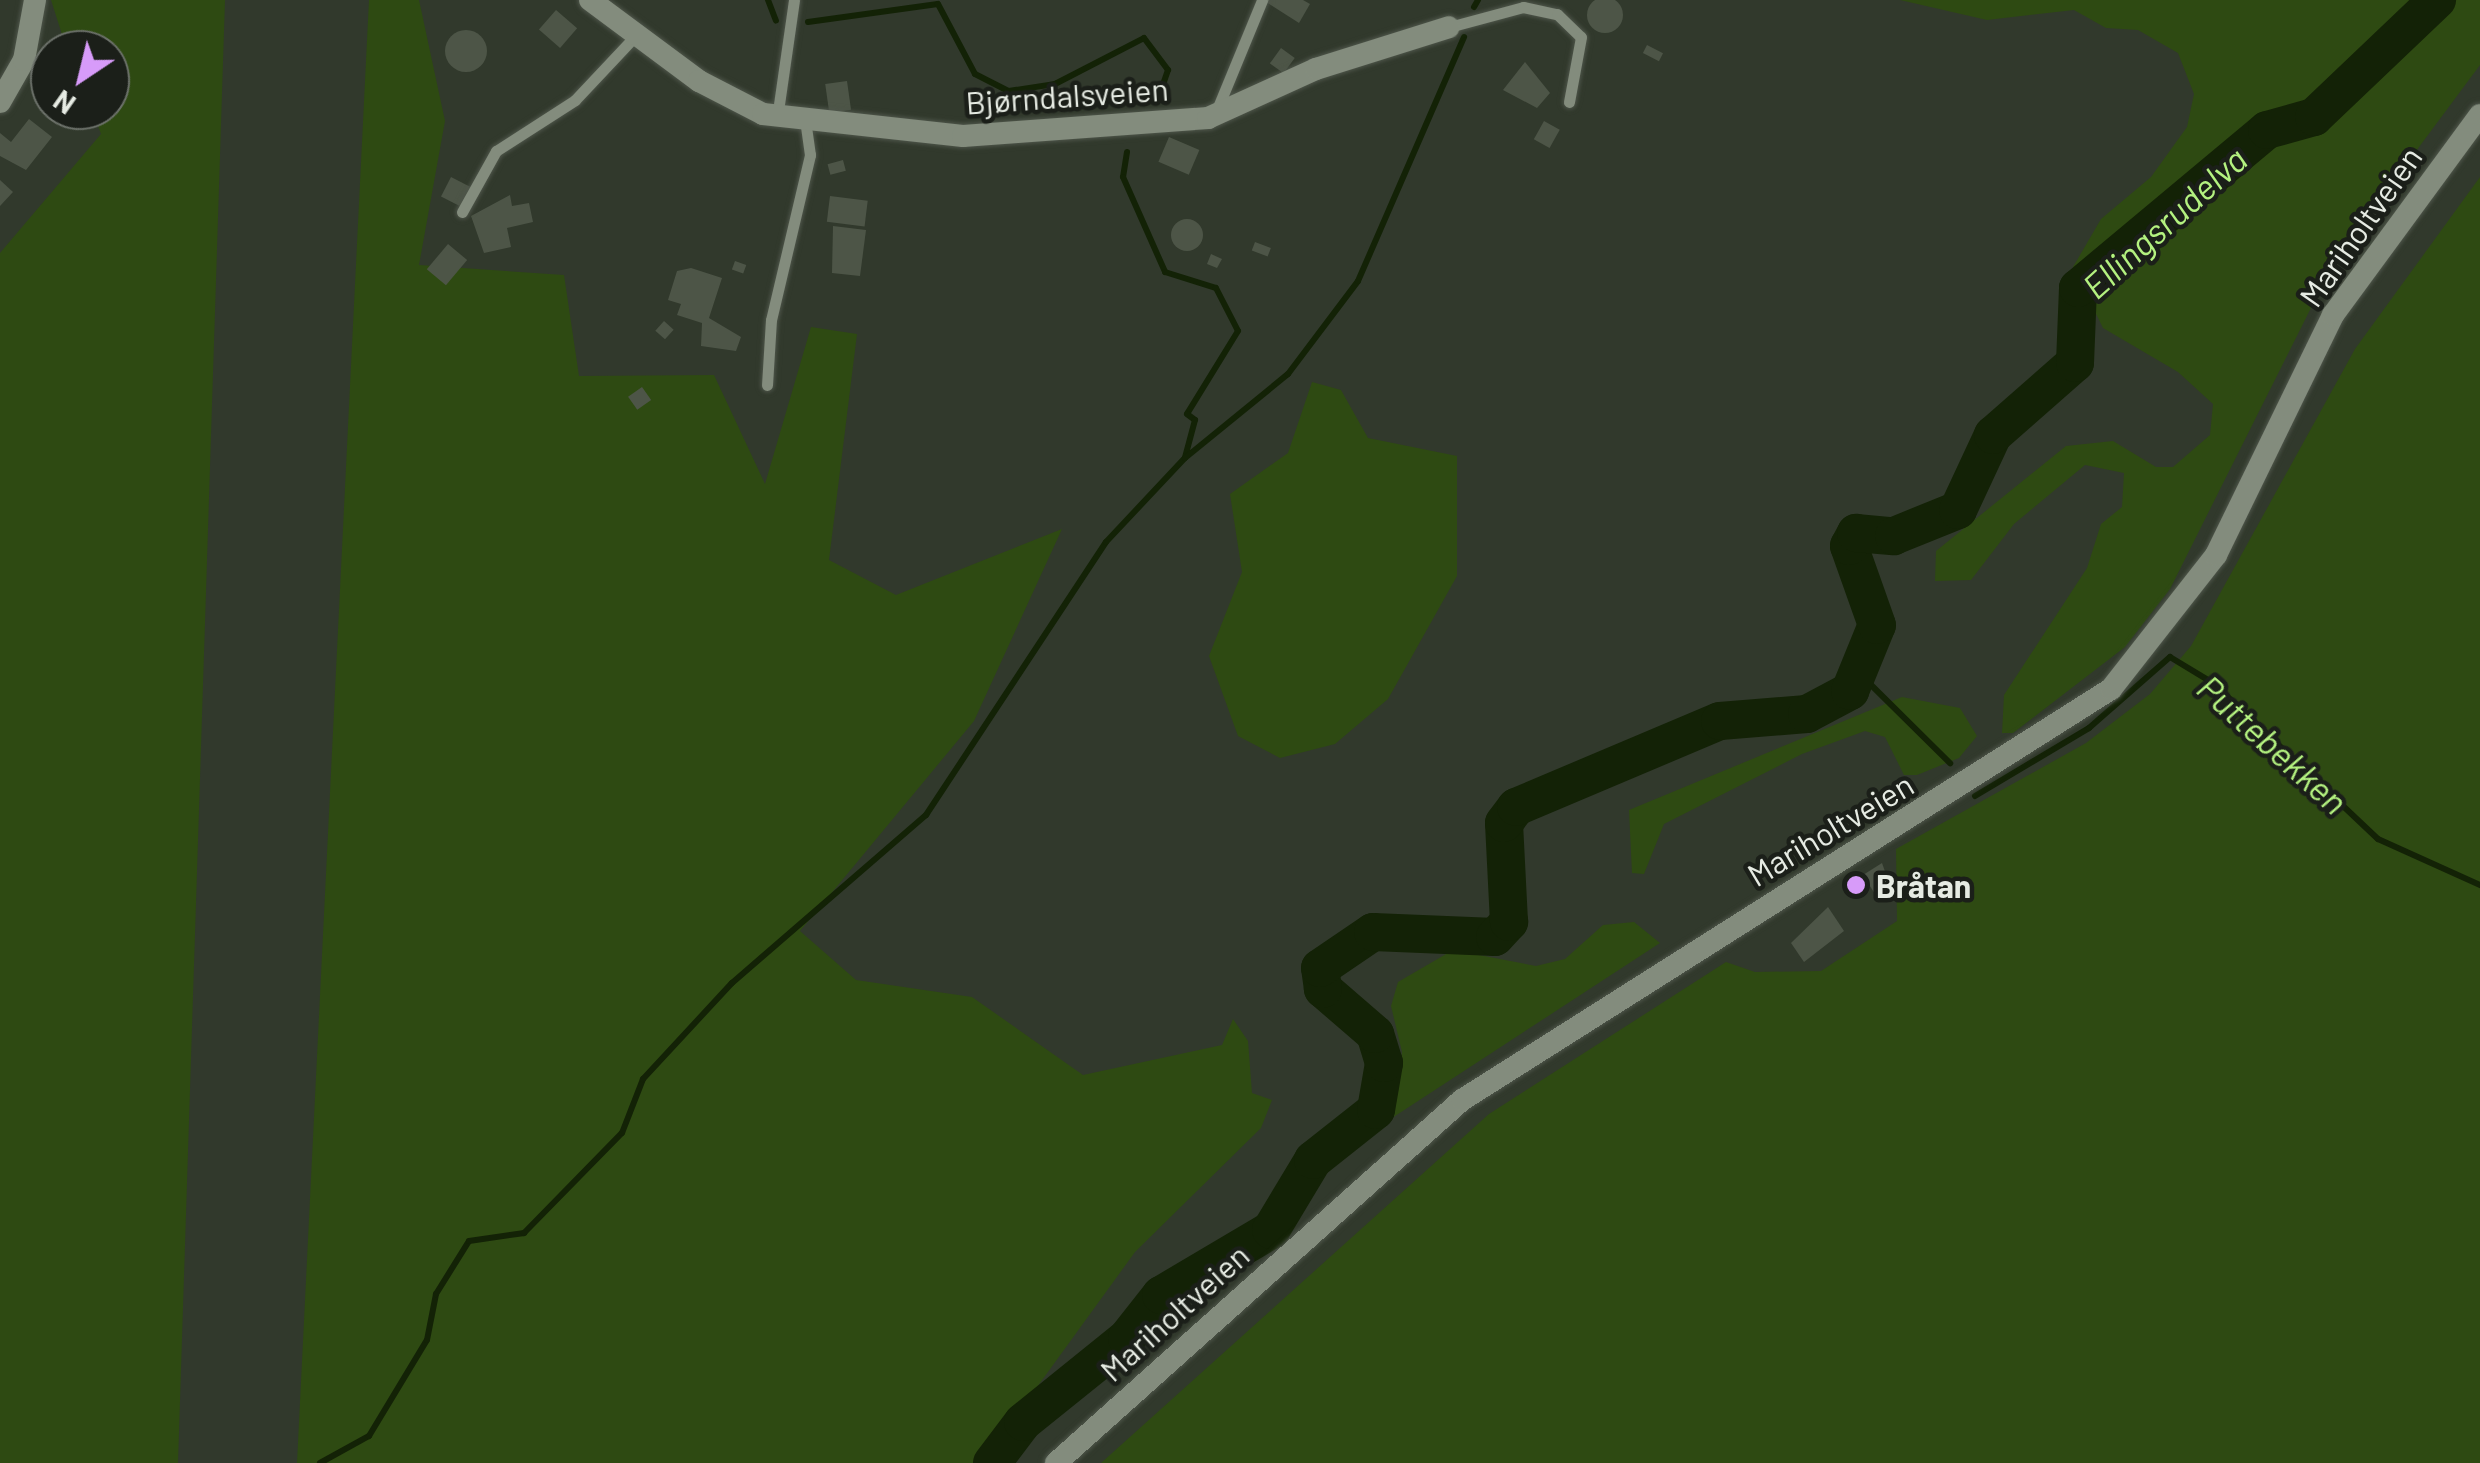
<!DOCTYPE html>
<html>
<head>
<meta charset="utf-8">
<style>
	body { margin:0 }
	#map { position:relative; width:2480px; height:1463px; overflow:hidden; background:#31392c; font-family:Barlow,sans-serif }
	div>[style] { position:absolute }
	.green>* { inset:0; background:#2e4a12 }
	.stream>* { height:6px; margin:-3px; padding:0 3px; transform-origin:3px; border-radius:3px; background:#132206 }
	.river>* { height:38px; margin:-19px; padding:0 19px; transform-origin:19px; border-radius:19px; background:#132206 }
	.building>* { inset:0; background:#4d5547; transform-origin:0 0 }
	.round { border-radius:50% }
	.roads { filter:drop-shadow(0 0 2px #4e554a) drop-shadow(0 0 2px #4e554a) }
	.service>* { height:11px; margin:-5.5px; padding:0 5.5px; transform-origin:5.5px; border-radius:5.5px; background:#838c7d }
	.minor>* { height:22px; margin:-11px; padding:0 11px; transform-origin:11px; border-radius:11px; background:#838c7d }
	.dots>* { width:28px; height:28px; translate:-50% -50%; box-sizing:border-box; border:5px solid #1b1f19; border-radius:50% }
	span { translate:-50% -50%; white-space:nowrap; text-align:center; line-height:1.15; -webkit-text-stroke:9px #1b1f19; paint-order:stroke }
	.street-label { font-size:32px; color:#e6ebe3 }
	.poi-label { font-size:32px; color:#e6ebe3; font-weight:700 }
	.left { translate:0 -50%; text-align:left }
	.water-label { font-size:35px; color:#b4f280; font-style:italic }
	.north { position:absolute; left:30px; top:30px; width:100px; height:100px; box-sizing:border-box; background:#1b1f19; border:2px solid #6c716a; border-radius:50%; rotate:215deg; font-size:28px; font-weight:700; line-height:40px; text-align:center; color:#e6ebe3 }
	.north::after { content:''; display:block; margin:auto; width:35px; height:45px; background:#d79bf9; clip-path:polygon(50% 0,100% 100%,50% 72%,0 100%) }
</style>
</head>
<body>
<div id="map">
	<div class="green">
		<div style="clip-path:polygon(51px 0,225px 0,178px 1463px,0 1463px,0 253px,101px 134px,92px 110px,110px 110px,110px 50px,67px 50px)"></div>
		<div style="clip-path:polygon(369px 0,419px 0,445px 121px,419px 265px,564px 275px,579px 376px,714px 375px,765px 484px,811px 327px,857px 334px,829px 560px,896px 595px,1062px 529px,974px 721px,800px 931px,856px 980px,972px 997px,1083px 1075px,1222px 1045px,1233px 1019px,1248px 1041px,1252px 1093px,1272px 1100px,1261px 1128px,1135px 1252px,982px 1463px,297px 1463px)"></div>
		<div style="clip-path:polygon(1900px 0,2480px 0,2480px 65px,2335px 260px,2170px 589px,2125px 647px,2013px 733px,2002px 733px,2004px 695px,2087px 568px,2101px 524px,2122px 507px,2124px 473px,2085px 465px,2014px 524px,1971px 580px,1935px 581px,1936px 551px,2066px 446px,2113px 441px,2156px 467px,2173px 467px,2210px 435px,2213px 404px,2178px 372px,2103px 328px,2073px 267px,2101px 219px,2151px 177px,2187px 127px,2194px 94px,2178px 53px,2138px 30px,2106px 28px,2074px 10px,1987px 20px)"></div>
		<div style="clip-path:polygon(2480px 177px,2480px 1463px,1101px 1463px,1489px 1114px,1726px 962px,1755px 972px,1821px 971px,1897px 921px,1896px 849px,2086px 743px,2150px 694px,2191px 646px,2355px 349px)"></div>
		<div style="clip-path:polygon(1312px 382px,1341px 390px,1368px 438px,1457px 456px,1457px 576px,1388px 699px,1335px 744px,1280px 758px,1238px 736px,1209px 656px,1242px 572px,1230px 494px,1288px 453px)"></div>
		<div style="clip-path:polygon(1902px 697px,1960px 708px,1977px 736px,1959px 758px,1917px 775px,1904px 775px,1885px 737px,1865px 731px,1802px 754px,1664px 824px,1644px 874px,1632px 873px,1629px 810px)"></div>
		<div style="clip-path:polygon(1634px 922px,1660px 943px,1392px 1118px,1402px 1052px,1391px 1006px,1398px 982px,1453px 950px,1536px 966px,1565px 959px,1603px 925px)"></div>
	</div>
	<div class="stream">
		<div style="left:768px;top:0;width:22px;rotate:69deg"></div>
		<div style="left:1474px;top:7px;width:8px;rotate:-60deg"></div>
		<div style="left:808px;top:22px;width:131px;rotate:-7.9deg"></div>
		<div style="left:938px;top:4px;width:79px;rotate:62.1deg"></div>
		<div style="left:975px;top:74px;width:38px;rotate:27deg"></div>
		<div style="left:1009px;top:91px;width:47px;rotate:-8.7deg"></div>
		<div style="left:1055px;top:84px;width:100px;rotate:-27.3deg"></div>
		<div style="left:1144px;top:38px;width:40px;rotate:53deg"></div>
		<div style="left:1168px;top:70px;width:18px;rotate:109deg"></div>
		<div style="left:1127px;top:152px;width:25px;rotate:99deg"></div>
		<div style="left:1123px;top:177px;width:104px;rotate:66.1deg"></div>
		<div style="left:1165px;top:272px;width:53px;rotate:17.4deg"></div>
		<div style="left:1216px;top:288px;width:48px;rotate:62.9deg"></div>
		<div style="left:1238px;top:331px;width:97px;rotate:121.6deg"></div>
		<div style="left:1187px;top:414px;width:10px;rotate:37deg"></div>
		<div style="left:1195px;top:420px;width:39px;rotate:105deg"></div>
		<div style="left:1860px;top:674px;width:127px;rotate:44.7deg"></div>
		<div style="left:1975px;top:796px;width:133px;rotate:-30.8deg"></div>
		<div style="left:2089px;top:728px;width:108px;rotate:-41.2deg"></div>
		<div style="left:2170px;top:657px;width:50px;rotate:31.2deg"></div>
		<div style="left:2213px;top:683px;width:227px;rotate:43.4deg"></div>
		<div style="left:2378px;top:839px;width:112px;rotate:24.3deg"></div>
		<div style="left:320px;top:1463px;width:56px;rotate:-28.9deg"></div>
		<div style="left:369px;top:1436px;width:112px;rotate:-58.9deg"></div>
		<div style="left:427px;top:1340px;width:47px;rotate:-78.9deg"></div>
		<div style="left:436px;top:1294px;width:62px;rotate:-58.1deg"></div>
		<div style="left:469px;top:1241px;width:56px;rotate:-8.3deg"></div>
		<div style="left:524px;top:1233px;width:140px;rotate:-45.6deg"></div>
		<div style="left:622px;top:1133px;width:58px;rotate:-68.7deg"></div>
		<div style="left:643px;top:1079px;width:131px;rotate:-47.2deg"></div>
		<div style="left:732px;top:983px;width:257px;rotate:-40.9deg"></div>
		<div style="left:926px;top:815px;width:327px;rotate:-56.6deg"></div>
		<div style="left:1106px;top:542px;width:115px;rotate:-46.8deg"></div>
		<div style="left:1185px;top:458px;width:133px;rotate:-39.2deg"></div>
		<div style="left:1288px;top:374px;width:116px;rotate:-53deg"></div>
		<div style="left:1358px;top:281px;width:266px;rotate:-66.5deg"></div>
	</div>
	<div class="river">
		<div style="left:992px;top:1463px;width:51px;rotate:-52.9deg"></div>
		<div style="left:1023px;top:1422px;width:134px;rotate:-38.9deg"></div>
		<div style="left:1127px;top:1338px;width:55px;rotate:-51.7deg"></div>
		<div style="left:1161px;top:1295px;width:128px;rotate:-30.6deg"></div>
		<div style="left:1271px;top:1230px;width:82px;rotate:-59deg"></div>
		<div style="left:1313px;top:1160px;width:80px;rotate:-38.4deg"></div>
		<div style="left:1376px;top:1110px;width:48px;rotate:-80.3deg"></div>
		<div style="left:1384px;top:1063px;width:30px;rotate:-107deg"></div>
		<div style="left:1375px;top:1034px;width:69px;rotate:-139.1deg"></div>
		<div style="left:1323px;top:989px;width:21px;rotate:-98deg"></div>
		<div style="left:1320px;top:968px;width:64px;rotate:-34.2deg"></div>
		<div style="left:1373px;top:932px;width:122px;rotate:2.3deg"></div>
		<div style="left:1495px;top:937px;width:21px;rotate:-47deg"></div>
		<div style="left:1509px;top:922px;width:99px;rotate:-92.9deg"></div>
		<div style="left:1504px;top:823px;width:20px;rotate:-53deg"></div>
		<div style="left:1516px;top:807px;width:221px;rotate:-22.9deg"></div>
		<div style="left:1720px;top:721px;width:87px;rotate:-4.6deg"></div>
		<div style="left:1807px;top:714px;width:49px;rotate:-28.1deg"></div>
		<div style="left:1850px;top:691px;width:71px;rotate:-67.8deg"></div>
		<div style="left:1877px;top:625px;width:84px;rotate:-109.5deg"></div>
		<div style="left:1849px;top:546px;width:15px;rotate:-62deg"></div>
		<div style="left:1856px;top:533px;width:38px;rotate:5deg"></div>
		<div style="left:1894px;top:536px;width:69px;rotate:-22.1deg"></div>
		<div style="left:1958px;top:510px;width:83px;rotate:-65deg"></div>
		<div style="left:1993px;top:435px;width:109px;rotate:-41.3deg"></div>
		<div style="left:2075px;top:363px;width:75px;rotate:-87.7deg"></div>
		<div style="left:2078px;top:288px;width:246px;rotate:-39.9deg"></div>
		<div style="left:2267px;top:130px;width:49px;rotate:-15.5deg"></div>
		<div style="left:2314px;top:117px;width:170px;rotate:-43.6deg"></div>
	</div>
	<div class="building">
		<div class="round" style="left:1587px;top:-3px;width:36px;height:36px"></div>
		<div style="clip-path:polygon(1263px 0,1303px 0,1310px 4px,1299px 23px)"></div>
		<div style="left:556px;top:10px;width:28px;height:26px;rotate:41deg"></div>
		<div class="round" style="left:445px;top:30px;width:42px;height:42px"></div>
		<div style="left:1647px;top:45px;width:18px;height:9px;rotate:27deg"></div>
		<div style="left:1281px;top:48px;width:17px;height:19px;rotate:36deg"></div>
		<div style="clip-path:polygon(1525px 62px,1550px 93px,1537px 108px,1503px 90px)"></div>
		<div style="left:847px;top:81px;width:29px;height:22px;rotate:82deg"></div>
		<div style="clip-path:polygon(29px 119px,52px 137px,26px 170px,0 156px,0 133px,11px 142px)"></div>
		<div style="left:1544px;top:121px;width:18px;height:21px;rotate:29deg"></div>
		<div style="left:1169px;top:137px;width:33px;height:27px;rotate:23deg"></div>
		<div style="left:843px;top:160px;width:11px;height:16px;rotate:75deg"></div>
		<div style="left:451px;top:177px;width:22px;height:22px;rotate:27deg"></div>
		<div style="clip-path:polygon(0 180px,13px 192px,0 206px)"></div>
		<div style="clip-path:polygon(510px 195px,512px 206px,529px 203px,533px 222px,507px 228px,511px 247px,484px 253px,471px 216px)"></div>
		<div style="left:830px;top:196px;width:38px;height:26px;rotate:7deg"></div>
		<div class="round" style="left:1171px;top:219px;width:32px;height:32px"></div>
		<div style="clip-path:polygon(833px 226px,866px 230px,860px 276px,832px 273px)"></div>
		<div style="left:1255px;top:242px;width:17px;height:9px;rotate:21deg"></div>
		<div style="left:448px;top:244px;width:25px;height:33px;rotate:40deg"></div>
		<div style="clip-path:polygon(1211px 254px,1222px 259px,1217px 268px,1207px 264px)"></div>
		<div style="left:735px;top:261px;width:12px;height:9px;rotate:20deg"></div>
		<div style="clip-path:polygon(691px 268px,722px 278px,709px 318px,741px 337px,736px 351px,701px 346px,702px 323px,677px 315px,681px 304px,668px 300px,677px 271px)"></div>
		<div style="left:664px;top:321px;width:13px;height:13px;rotate:42deg"></div>
		<div style="left:642px;top:387px;width:16px;height:17px;rotate:55deg"></div>
		<div style="clip-path:polygon(1882px 863px,1893px 894px,1880px 902px,1863px 875px)"></div>
		<div style="clip-path:polygon(1828px 907px,1844px 931px,1804px 962px,1791px 943px)"></div>
	</div>
	<div class="roads">
		<div class="service">
			<div style="left:1449px;top:27px;width:77px;rotate:-15.1deg"></div>
			<div style="left:1523px;top:7px;width:35px;rotate:12deg"></div>
			<div style="left:1557px;top:14px;width:33px;rotate:44deg"></div>
			<div style="left:1581px;top:37px;width:66px;rotate:100.5deg"></div>
			<div style="left:1218px;top:107px;width:116px;rotate:-67.6deg"></div>
			<div style="left:777px;top:118px;width:119px;rotate:-81.8deg"></div>
			<div style="left:462px;top:212px;width:70px;rotate:-60.9deg"></div>
			<div style="left:496px;top:151px;width:94px;rotate:-32.8deg"></div>
			<div style="left:575px;top:100px;width:91px;rotate:-46.8deg"></div>
			<div style="left:767px;top:385px;width:65px;rotate:-86.5deg"></div>
			<div style="left:771px;top:320px;width:170px;rotate:-76.7deg"></div>
			<div style="left:810px;top:155px;width:34px;rotate:-98deg"></div>
		</div>
		<div class="minor">
			<div style="left:590px;top:0;width:136px;rotate:36.6deg"></div>
			<div style="left:699px;top:81px;width:72px;rotate:27.3deg"></div>
			<div style="left:763px;top:114px;width:201px;rotate:6.3deg"></div>
			<div style="left:963px;top:136px;width:246px;rotate:-4.2deg"></div>
			<div style="left:1208px;top:118px;width:119px;rotate:-24.4deg"></div>
			<div style="left:1316px;top:69px;width:139px;rotate:-17.5deg"></div>
			<div style="left:0;top:102px;width:48px;rotate:-60.3deg"></div>
			<div style="left:24px;top:60px;width:61px;rotate:-79.6deg"></div>
			<div style="left:1056px;top:1463px;width:545px;rotate:-41.8deg"></div>
			<div style="left:1462px;top:1100px;width:768px;rotate:-32.35deg"></div>
			<div style="left:2111px;top:689px;width:170px;rotate:-51.9deg"></div>
			<div style="left:2216px;top:555px;width:267px;rotate:-64deg"></div>
			<div style="left:2333px;top:315px;width:248px;rotate:-53.7deg"></div>
		</div>
	</div>
	<div class="dots">
		<div style="left:1856px;top:885px;background:#d79bf9"></div>
	</div>
	<div class="street-label">
		<span style="left:1067px;top:95px;rotate:-4deg">Bjørndalsveien</span>
		<span style="left:2360px;top:226px;rotate:-55deg">Mariholtveien</span>
		<span style="left:1830px;top:829px;rotate:-31deg">Mariholtveien</span>
		<span style="left:1174px;top:1312px;rotate:-42deg">Mariholtveien</span>
	</div>
	<div class="poi-label">
		<span class="left" style="left:1876px;top:885px">Bråtan</span>
	</div>
	<div class="water-label">
		<span style="left:2164px;top:222px;rotate:-42deg">Ellingsrudelva</span>
		<span style="left:2273px;top:744px;rotate:42deg">Puttebekken</span>
	</div>
	<div class="north">N</div>
</div>
</body>
</html>
